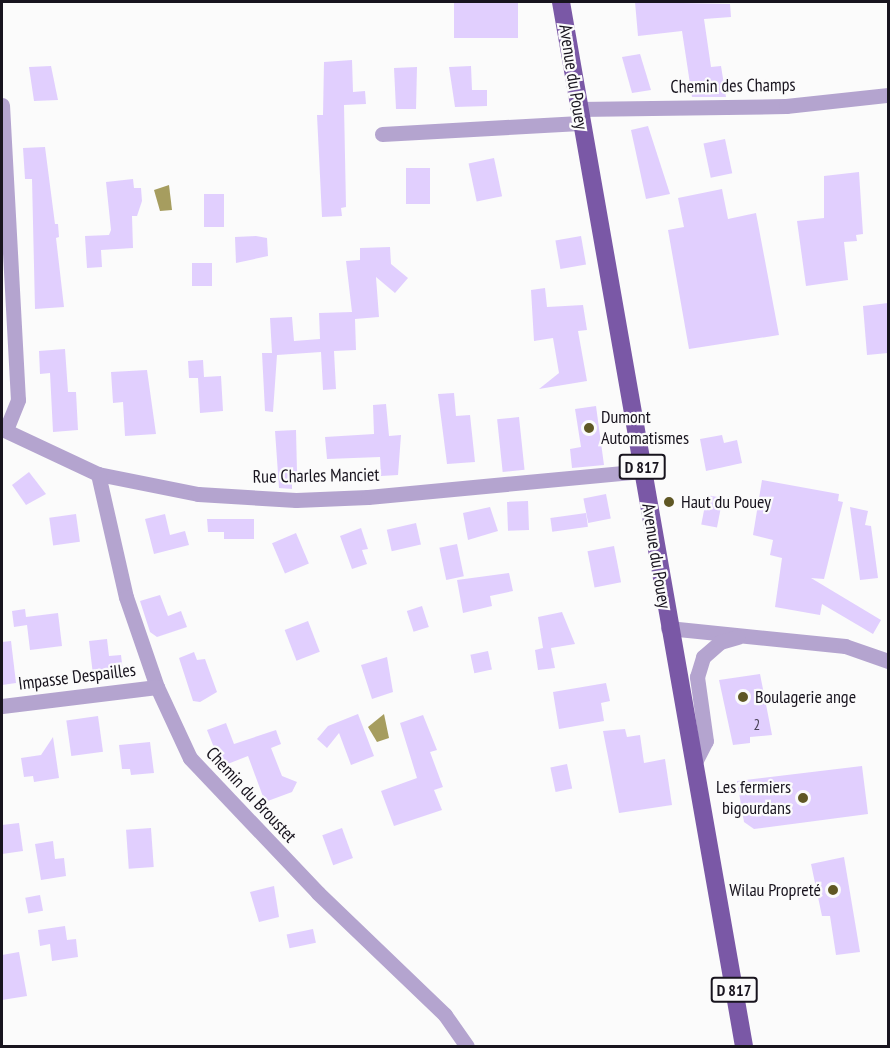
<!DOCTYPE html>
<html>
<head>
<meta charset="utf-8">
<style>
	body { margin:0 }
	#map { position:relative; width:890px; height:1048px; overflow:hidden; background:#fbfbfb; font-family:"PT Sans Narrow",sans-serif }
	div>[style] { position:absolute }
	.water>* { inset:0; background:#a69d5f }
	.building>* { inset:0; background:#e1cffe; transform-origin:0 0 }
	.street>* { height:15px; margin:-7.5px; padding:0 7.5px; transform-origin:7.5px; border-radius:7.5px; background:#b4a4cf }
	.primary>* { height:18px; margin:-9px; padding:0 9px; transform-origin:9px; border-radius:9px; background:#7a58a6 }
	.dots>* { width:16px; height:16px; translate:-50% -50%; box-sizing:border-box; border:3px solid #fbfbfb; border-radius:50% }
	span { translate:-50% -50%; white-space:nowrap; text-align:center; line-height:1.15; -webkit-text-stroke:4.5px #fbfbfb; paint-order:stroke }
	.number-label { font-size:15px; color:#4a4356 }
	.number-label span { -webkit-text-stroke-width:0 }
	.shield-label span { padding:2px 4px; background:#fbfbfb; border:2px solid; border-radius:4px; -webkit-text-stroke-width:0 }
	.shield-label { font-size:16px; color:#18141e; font-weight:700 }
	.street-label { font-size:18px; color:#18141e }
	.poi-label { font-size:18px; color:#18141e }
	.left { translate:0 -50%; text-align:left }
	.right { translate:-100% -50%; text-align:right }
	.frame { position:absolute; inset:0; border:3px solid #18141e; pointer-events:none }
</style>
</head>
<body>
<div id="map">
	<div class="water">
		<div style="clip-path:polygon(169px 185px,172px 210px,160px 211px,154px 190px)"></div>
		<div style="clip-path:polygon(384px 714px,389px 738px,377px 742px,368px 727px)"></div>
	</div>
	<div class="building">
		<div style="left:454px;top:2px;width:64px;height:36px"></div>
		<div style="clip-path:polygon(635px 2px,730px 4px,731px 17px,704px 19px,711px 67px,721px 66px,726px 97px,692px 97px,682px 31px,638px 36px)"></div>
		<div style="clip-path:polygon(640px 54px,651px 90px,632px 93px,622px 57px)"></div>
		<div style="clip-path:polygon(352px 60px,353px 92px,365px 91px,366px 104px,344px 105px,346px 207px,341px 208px,342px 216px,322px 217px,317px 115px,323px 115px,324px 62px)"></div>
		<div style="clip-path:polygon(51px 66px,58px 100px,34px 101px,29px 67px)"></div>
		<div style="clip-path:polygon(471px 66px,472px 90px,487px 90px,487px 106px,455px 107px,449px 67px)"></div>
		<div style="clip-path:polygon(417px 67px,416px 109px,396px 109px,394px 68px)"></div>
		<div style="clip-path:polygon(648px 126px,670px 194px,646px 199px,631px 130px)"></div>
		<div style="left:725px;top:139px;width:35px;height:22px;rotate:78deg"></div>
		<div style="clip-path:polygon(45px 147px,55px 224px,58px 224px,59px 237px,56px 238px,64px 307px,35px 309px,32px 179px,25px 179px,23px 148px)"></div>
		<div style="left:494px;top:158px;width:39px;height:26px;rotate:78deg"></div>
		<div style="left:430px;top:168px;width:36px;height:24px;rotate:90deg"></div>
		<div style="clip-path:polygon(859px 172px,863px 234px,856px 235px,857px 241px,844px 242px,848px 280px,806px 286px,797px 221px,824px 218px,824px 176px)"></div>
		<div style="clip-path:polygon(133px 179px,134px 188px,141px 188px,142px 201px,137px 216px,132px 216px,133px 248px,101px 250px,102px 267px,87px 268px,85px 236px,109px 235px,111px 230px,106px 182px)"></div>
		<div style="clip-path:polygon(722px 189px,728px 219px,756px 213px,779px 335px,689px 349px,668px 230px,684px 227px,678px 198px)"></div>
		<div style="left:204px;top:194px;width:20px;height:33px"></div>
		<div style="clip-path:polygon(256px 236px,267px 238px,268px 256px,236px 263px,235px 237px)"></div>
		<div style="left:581px;top:236px;width:29px;height:26px;rotate:80deg"></div>
		<div style="clip-path:polygon(390px 247px,391px 264px,408px 278px,395px 293px,376px 277px,379px 317px,355px 319px,356px 350px,334px 351px,336px 389px,323px 390px,321px 352px,277px 355px,273px 412px,265px 411px,262px 353px,272px 353px,270px 318px,292px 317px,294px 341px,320px 339px,319px 313px,352px 312px,346px 261px,360px 260px,360px 248px)"></div>
		<div style="left:192px;top:263px;width:20px;height:23px"></div>
		<div style="clip-path:polygon(545px 288px,547px 307px,583px 305px,587px 330px,578px 331px,587px 381px,539px 389px,559px 373px,553px 338px,534px 341px,531px 290px)"></div>
		<div style="clip-path:polygon(888px 303px,888px 353px,867px 355px,863px 306px)"></div>
		<div style="clip-path:polygon(65px 349px,68px 392px,76px 392px,78px 430px,53px 432px,50px 373px,40px 374px,39px 351px)"></div>
		<div style="clip-path:polygon(203px 360px,204px 377px,221px 376px,223px 411px,200px 413px,198px 378px,189px 378px,188px 361px)"></div>
		<div style="clip-path:polygon(147px 370px,156px 434px,125px 436px,123px 402px,113px 403px,111px 372px)"></div>
		<div style="clip-path:polygon(454px 393px,456px 416px,470px 415px,475px 462px,447px 464px,438px 394px)"></div>
		<div style="clip-path:polygon(386px 404px,389px 436px,401px 435px,398px 475px,381px 476px,380px 457px,327px 459px,325px 437px,374px 434px,373px 405px)"></div>
		<div style="clip-path:polygon(596px 406px,604px 465px,572px 468px,570px 449px,581px 447px,575px 409px)"></div>
		<div style="left:519px;top:417px;width:53px;height:22px;rotate:84deg"></div>
		<div style="clip-path:polygon(296px 430px,297px 472px,292px 472px,292px 489px,279px 488px,275px 431px)"></div>
		<div style="clip-path:polygon(722px 435px,724px 443px,737px 440px,742px 463px,706px 471px,700px 439px)"></div>
		<div style="clip-path:polygon(29px 472px,46px 494px,26px 505px,12px 485px)"></div>
		<div style="clip-path:polygon(762px 480px,839px 494px,838px 501px,843px 502px,824px 579px,811px 578px,881px 620px,873px 634px,822px 604px,820px 615px,775px 607px,782px 558px,770px 555px,773px 540px,753px 535px)"></div>
		<div style="left:606px;top:494px;width:25px;height:23px;rotate:79deg"></div>
		<div style="left:707px;top:495px;width:16px;height:30px;rotate:11deg"></div>
		<div style="left:528px;top:501px;width:29px;height:21px;rotate:88deg"></div>
		<div style="clip-path:polygon(490px 507px,498px 531px,468px 540px,463px 513px)"></div>
		<div style="clip-path:polygon(850px 507px,868px 511px,865px 525px,871px 526px,878px 578px,860px 580px)"></div>
		<div style="left:586px;top:513px;width:14px;height:36px;rotate:82deg"></div>
		<div style="left:76px;top:514px;width:28px;height:27px;rotate:82deg"></div>
		<div style="clip-path:polygon(165px 514px,170px 535px,185px 531px,189px 545px,154px 554px,145px 519px)"></div>
		<div style="clip-path:polygon(207px 519px,254px 519px,254px 539px,224px 539px,224px 532px,208px 532px)"></div>
		<div style="left:416px;top:523px;width:22px;height:30px;rotate:77deg"></div>
		<div style="clip-path:polygon(361px 528px,368px 549px,362px 550px,367px 564px,352px 569px,340px 536px)"></div>
		<div style="left:296px;top:533px;width:33px;height:26px;rotate:67deg"></div>
		<div style="left:457px;top:544px;width:33px;height:18px;rotate:78deg"></div>
		<div style="left:614px;top:546px;width:37px;height:27px;rotate:79deg"></div>
		<div style="clip-path:polygon(509px 573px,513px 591px,490px 596px,492px 606px,463px 613px,457px 580px)"></div>
		<div style="clip-path:polygon(160px 595px,168px 616px,181px 611px,187px 627px,157px 637px,150px 632px,140px 601px)"></div>
		<div style="left:422px;top:606px;width:22px;height:16px;rotate:72deg"></div>
		<div style="clip-path:polygon(25px 609px,26px 617px,58px 613px,62px 646px,30px 650px,27px 625px,14px 627px,12px 611px)"></div>
		<div style="clip-path:polygon(562px 612px,575px 644px,551px 648px,555px 668px,538px 670px,535px 650px,543px 648px,538px 617px)"></div>
		<div style="left:308px;top:621px;width:33px;height:25px;rotate:69deg"></div>
		<div style="clip-path:polygon(107px 639px,109px 656px,121px 655px,123px 672px,93px 675px,89px 641px)"></div>
		<div style="clip-path:polygon(11px 641px,16px 683px,2px 685px,2px 642px)"></div>
		<div style="left:488px;top:651px;width:19px;height:18px;rotate:78deg"></div>
		<div style="clip-path:polygon(194px 652px,197px 660px,205px 659px,217px 692px,200px 702px,193px 701px,179px 658px)"></div>
		<div style="clip-path:polygon(387px 657px,393px 692px,372px 699px,361px 665px)"></div>
		<div style="clip-path:polygon(760px 674px,772px 735px,750px 737px,750px 743px,733px 745px,719px 680px)"></div>
		<div style="clip-path:polygon(606px 683px,610px 701px,601px 703px,604px 721px,559px 729px,553px 692px)"></div>
		<div style="clip-path:polygon(358px 714px,374px 756px,351px 765px,339px 733px,327px 748px,317px 739px,328px 726px)"></div>
		<div style="clip-path:polygon(423px 715px,437px 750px,430px 752px,443px 787px,434px 790px,442px 810px,394px 826px,381px 791px,417px 778px,400px 723px)"></div>
		<div style="left:98px;top:716px;width:36px;height:32px;rotate:82deg"></div>
		<div style="clip-path:polygon(226px 723px,234px 744px,276px 730px,281px 744px,271px 748px,282px 776px,297px 782px,292px 792px,265px 802px,248px 756px,225px 765px,219px 760px,207px 730px)"></div>
		<div style="clip-path:polygon(625px 729px,627px 737px,640px 735px,644px 763px,665px 759px,672px 805px,619px 813px,603px 731px)"></div>
		<div style="clip-path:polygon(53px 737px,59px 778px,34px 782px,33px 776px,24px 777px,21px 758px,41px 755px)"></div>
		<div style="clip-path:polygon(150px 742px,154px 773px,131px 775px,130px 769px,122px 769px,119px 745px)"></div>
		<div style="left:567px;top:764px;width:25px;height:17px;rotate:78deg"></div>
		<div style="clip-path:polygon(862px 766px,868px 814px,754px 829px,744px 822px,737px 781px)"></div>
		<div style="clip-path:polygon(19px 823px,23px 851px,2px 854px,2px 825px)"></div>
		<div style="left:151px;top:828px;width:39px;height:25px;rotate:86deg"></div>
		<div style="left:342px;top:828px;width:32px;height:21px;rotate:70deg"></div>
		<div style="clip-path:polygon(53px 841px,55px 859px,64px 858px,66px 876px,41px 880px,35px 844px)"></div>
		<div style="clip-path:polygon(844px 857px,860px 952px,836px 955px,830px 916px,822px 916px,811px 864px)"></div>
		<div style="clip-path:polygon(274px 886px,279px 917px,259px 922px,250px 892px)"></div>
		<div style="left:40px;top:895px;width:16px;height:15px;rotate:79deg"></div>
		<div style="clip-path:polygon(65px 926px,67px 940px,76px 939px,78px 957px,52px 961px,50px 944px,40px 946px,38px 930px)"></div>
		<div style="left:313px;top:929px;width:14px;height:27px;rotate:78deg"></div>
		<div style="clip-path:polygon(19px 952px,27px 996px,2px 1000px,2px 955px)"></div>
	</div>
	<div class="street">
		<div style="left:2px;top:105px;width:295px;rotate:86.9deg"></div>
		<div style="left:18px;top:400px;width:32px;rotate:112deg"></div>
		<div style="left:578px;top:109px;width:208px;rotate:-0.8deg"></div>
		<div style="left:786px;top:106px;width:103px;rotate:-6.2deg"></div>
		<div style="left:382px;top:134px;width:198px;rotate:-3.2deg"></div>
		<div style="left:2px;top:429px;width:106px;rotate:25.1deg"></div>
		<div style="left:98px;top:474px;width:102px;rotate:11.3deg"></div>
		<div style="left:198px;top:494px;width:98px;rotate:3.5deg"></div>
		<div style="left:296px;top:500px;width:72px;rotate:-2.4deg"></div>
		<div style="left:368px;top:497px;width:275px;rotate:-5.4deg"></div>
		<div style="left:98px;top:474px;width:126px;rotate:77.2deg"></div>
		<div style="left:126px;top:597px;width:95px;rotate:71deg"></div>
		<div style="left:157px;top:687px;width:78px;rotate:65.1deg"></div>
		<div style="left:190px;top:758px;width:186px;rotate:46.5deg"></div>
		<div style="left:318px;top:893px;width:176px;rotate:43.8deg"></div>
		<div style="left:445px;top:1015px;width:38px;rotate:55deg"></div>
		<div style="left:668px;top:628px;width:178px;rotate:5.8deg"></div>
		<div style="left:845px;top:646px;width:46px;rotate:19.2deg"></div>
		<div style="left:2px;top:706px;width:156px;rotate:-7deg"></div>
		<div style="left:693px;top:766px;width:28px;rotate:-63deg"></div>
		<div style="left:706px;top:741px;width:65px;rotate:-98deg"></div>
		<div style="left:697px;top:677px;width:21px;rotate:-73deg"></div>
		<div style="left:703px;top:657px;width:23px;rotate:-41deg"></div>
		<div style="left:720px;top:642px;width:18px;rotate:-16deg"></div>
	</div>
	<div class="primary">
		<div style="left:561px;top:2px;width:1060px;rotate:80.06deg"></div>
	</div>
	<div class="dots">
		<div style="left:589px;top:428px;background:#5f5724"></div>
		<div style="left:669px;top:502px;background:#5f5724"></div>
		<div style="left:743px;top:697px;background:#5f5724"></div>
		<div style="left:803px;top:798px;background:#5f5724"></div>
		<div style="left:833px;top:890px;background:#5f5724"></div>
	</div>
	<div class="number-label">
		<span style="left:757px;top:725px">2</span>
	</div>
	<div class="shield-label">
		<span style="left:642px;top:467px">D 817</span>
		<span style="left:734px;top:990px">D 817</span>
	</div>
	<div class="street-label">
		<span style="left:573px;top:77px;rotate:81deg">Avenue du Pouey</span>
		<span style="left:733px;top:86px;rotate:-1deg">Chemin des Champs</span>
		<span style="left:316px;top:476px;rotate:-1deg">Rue Charles Manciet</span>
		<span style="left:656px;top:556px;rotate:81deg">Avenue du Pouey</span>
		<span style="left:77px;top:677px;rotate:-7deg">Impasse Despailles</span>
		<span style="left:251px;top:795px;rotate:47deg">Chemin du Broustet</span>
	</div>
	<div class="poi-label">
		<span class="left" style="left:601px;top:428px">Dumont<br>Automatismes</span>
		<span class="left" style="left:681px;top:502px">Haut du Pouey</span>
		<span class="left" style="left:755px;top:697px">Boulagerie ange</span>
		<span class="right" style="left:791px;top:798px">Les fermiers<br>bigourdans</span>
		<span class="right" style="left:821px;top:890px">Wilau Propreté</span>
	</div>
	<div class="frame"></div>
</div>
</body>
</html>
